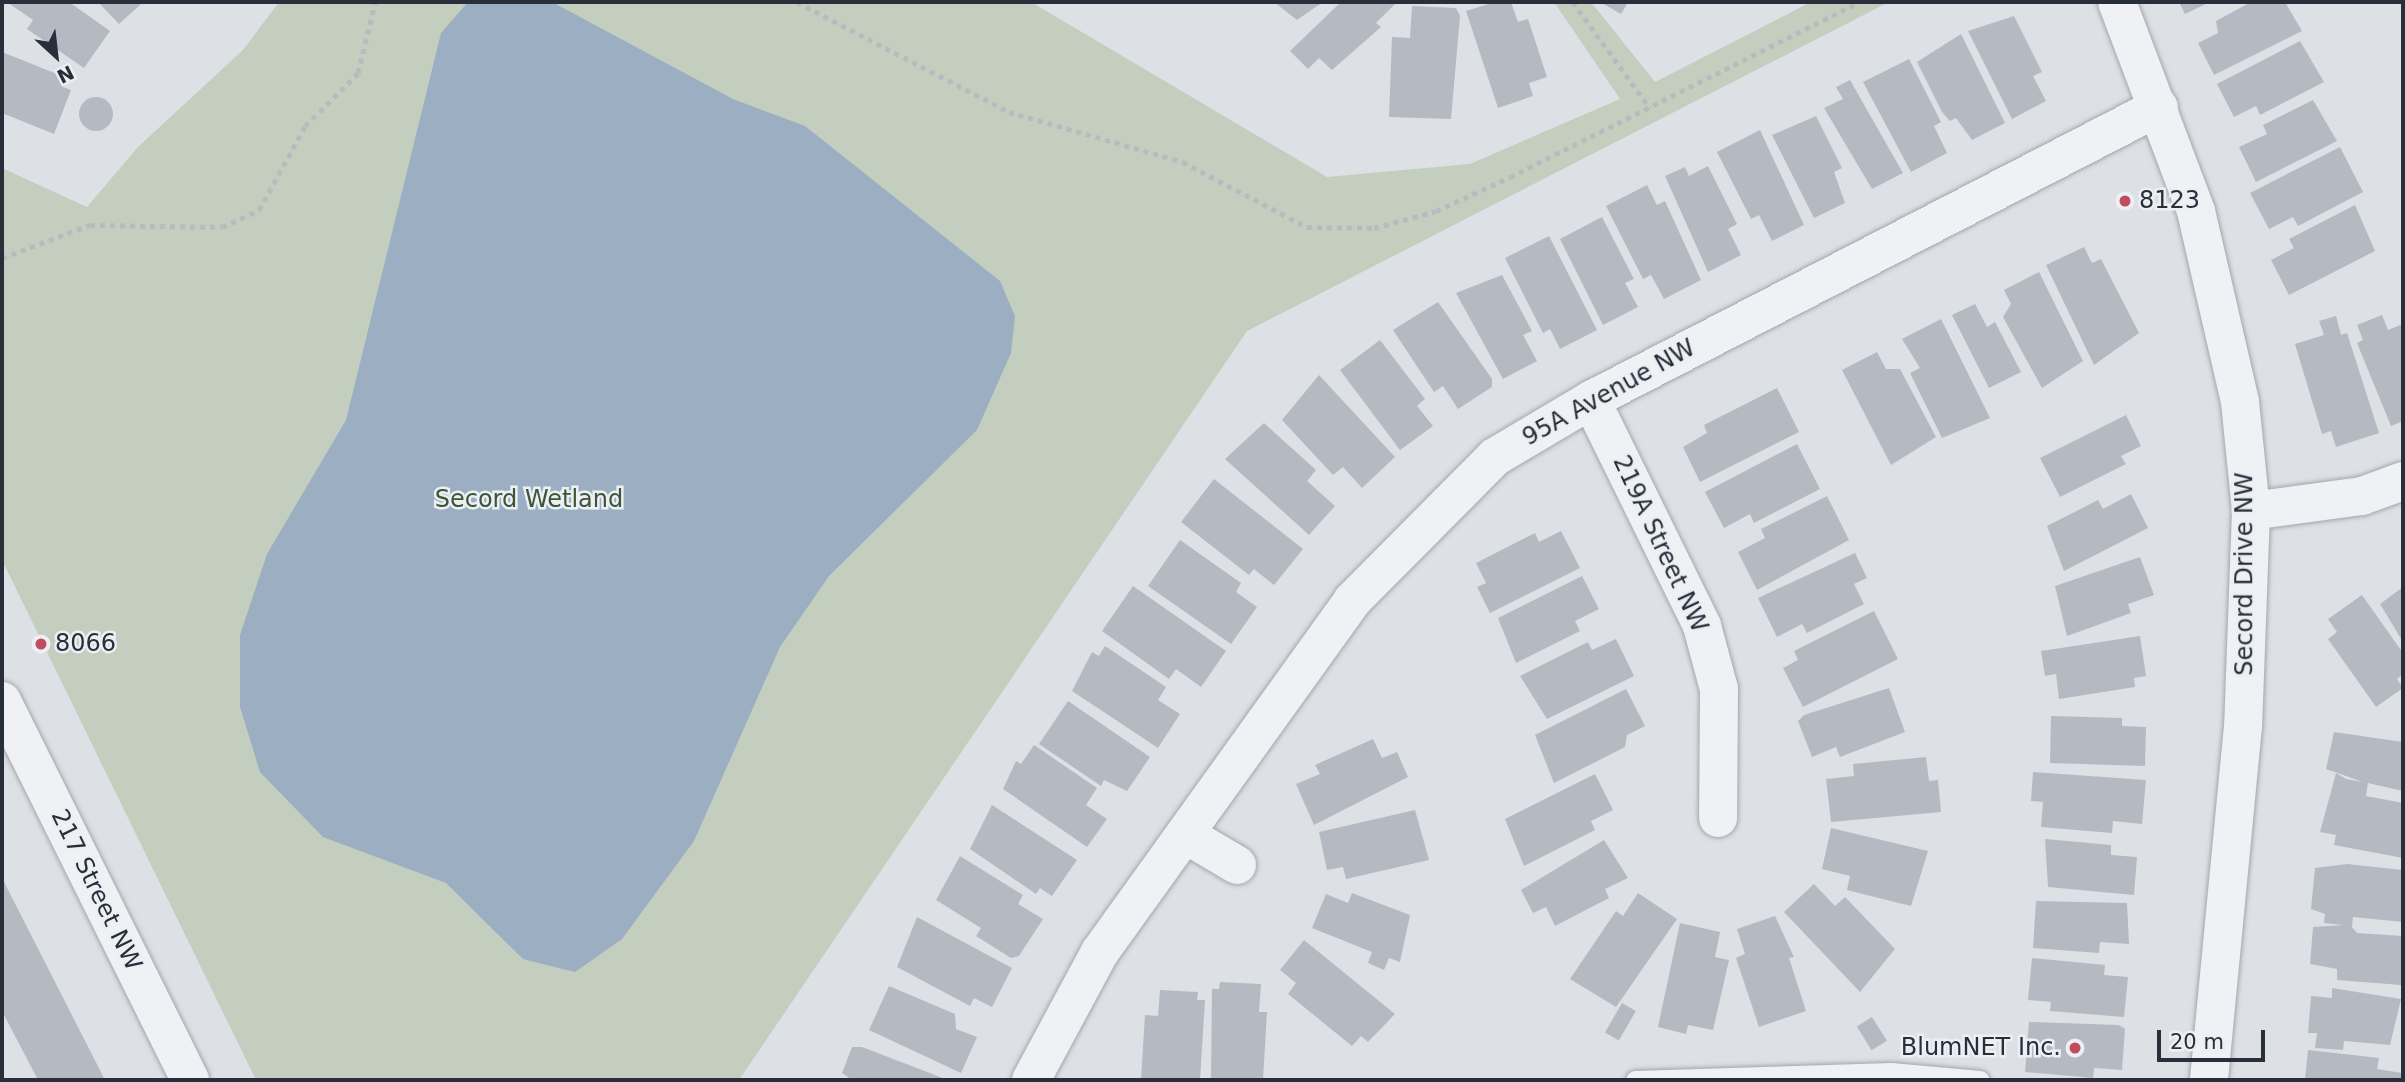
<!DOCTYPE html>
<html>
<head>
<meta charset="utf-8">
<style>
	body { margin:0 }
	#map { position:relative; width:2405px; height:1082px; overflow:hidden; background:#dde0e5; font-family:"DejaVu Sans",sans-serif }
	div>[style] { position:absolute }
	.green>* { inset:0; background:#c3cebf }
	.water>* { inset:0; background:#9baec2 }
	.building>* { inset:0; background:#b5bac2; transform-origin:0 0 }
	.round { border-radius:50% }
	.path>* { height:4.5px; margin-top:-2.25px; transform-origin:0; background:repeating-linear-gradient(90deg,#b7bbc0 0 5px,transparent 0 10px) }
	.roads { filter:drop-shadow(0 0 2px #a3a7ae) drop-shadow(0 0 2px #a3a7ae) }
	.service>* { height:19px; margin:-9.5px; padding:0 9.5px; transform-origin:9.5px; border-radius:9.5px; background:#eff1f4 }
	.minor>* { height:38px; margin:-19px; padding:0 19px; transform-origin:19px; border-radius:19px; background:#eff1f4 }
	.tertiary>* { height:38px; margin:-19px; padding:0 19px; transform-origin:19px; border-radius:19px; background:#eff1f4 }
	.dots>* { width:19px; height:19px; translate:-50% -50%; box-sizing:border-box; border:4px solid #eceff3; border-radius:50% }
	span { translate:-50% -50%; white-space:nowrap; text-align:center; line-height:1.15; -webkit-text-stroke:5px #eceff3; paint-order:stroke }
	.poi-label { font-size:24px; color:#282f3a }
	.left { translate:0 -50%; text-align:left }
	.right { translate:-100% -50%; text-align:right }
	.street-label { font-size:24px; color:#282f3a }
	.park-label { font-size:24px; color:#3c5537 }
	.frame { position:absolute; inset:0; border:4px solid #282f3a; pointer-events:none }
	.north { position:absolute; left:21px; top:21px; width:70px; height:70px; -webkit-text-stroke:5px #eceff3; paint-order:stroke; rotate:153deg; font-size:19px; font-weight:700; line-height:28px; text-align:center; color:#282f3a }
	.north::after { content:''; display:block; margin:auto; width:24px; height:32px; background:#282f3a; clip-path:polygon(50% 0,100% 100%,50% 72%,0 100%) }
	.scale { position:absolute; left:2157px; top:1030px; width:108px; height:32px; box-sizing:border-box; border:4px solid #282f3a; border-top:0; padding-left:9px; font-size:21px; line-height:24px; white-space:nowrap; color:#282f3a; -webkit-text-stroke:5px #eceff3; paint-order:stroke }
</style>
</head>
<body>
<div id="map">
	<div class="green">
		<div style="clip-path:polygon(279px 2px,1031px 2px,1327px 177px,1470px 164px,1620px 99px,1554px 2px,1591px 2px,1655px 82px,1811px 2px,1889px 2px,1247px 331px,739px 1080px,256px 1080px,2px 560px,2px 168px,87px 207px,138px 147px,243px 50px)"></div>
	</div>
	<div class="water">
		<div style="clip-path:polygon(468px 2px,552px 2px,733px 99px,805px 126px,1000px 281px,1015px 316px,1011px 353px,977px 430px,829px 576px,780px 647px,694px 841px,622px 939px,575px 972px,523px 959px,446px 883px,323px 837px,260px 772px,240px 707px,240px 635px,267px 554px,346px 420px,441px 33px)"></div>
	</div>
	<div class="building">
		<div style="clip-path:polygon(7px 2px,69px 2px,110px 31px,84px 68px,27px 29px,33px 20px)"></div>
		<div style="clip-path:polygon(98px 2px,140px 2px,141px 4px,119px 24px)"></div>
		<div style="clip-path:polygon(1274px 2px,1323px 2px,1297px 20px)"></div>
		<div style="clip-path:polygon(1341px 2px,1397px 2px,1376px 23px,1381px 27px,1332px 70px,1319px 58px,1308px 69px,1290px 51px)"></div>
		<div style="clip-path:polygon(1495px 2px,1511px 2px,1518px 22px,1528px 19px,1547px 77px,1529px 83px,1533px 96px,1498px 108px,1466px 11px)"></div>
		<div style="clip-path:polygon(1600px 2px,1628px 2px,1621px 14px)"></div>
		<div style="clip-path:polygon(2179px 2px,2210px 2px,2185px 14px)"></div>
		<div style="clip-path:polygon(2251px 2px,2285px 2px,2302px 31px,2214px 75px,2198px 43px,2218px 33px,2216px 21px)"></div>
		<div style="clip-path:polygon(1412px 6px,1456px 8px,1460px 16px,1451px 119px,1389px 117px,1392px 37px,1410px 38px)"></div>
		<div style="clip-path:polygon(2014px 16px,2042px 72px,2033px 76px,2046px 101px,2012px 119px,1968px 31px)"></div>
		<div style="clip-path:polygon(1961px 34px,2005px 123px,1972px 140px,1956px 118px,1950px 121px,1942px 112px,1917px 62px)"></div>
		<div style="clip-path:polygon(2300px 41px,2324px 82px,2260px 115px,2256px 106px,2234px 117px,2217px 84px)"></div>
		<div style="clip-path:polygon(2px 52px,67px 78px,63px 87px,71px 90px,54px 134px,2px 113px)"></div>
		<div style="clip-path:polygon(1909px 59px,1941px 122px,1934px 126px,1947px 153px,1911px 172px,1863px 82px)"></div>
		<div style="clip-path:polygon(1850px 80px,1903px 173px,1872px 189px,1824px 108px,1843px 99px,1836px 87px)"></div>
		<div class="round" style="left:79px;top:97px;width:34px;height:34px"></div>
		<div style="clip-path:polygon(2313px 100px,2337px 141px,2256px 182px,2239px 147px,2267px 134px,2263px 125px)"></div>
		<div style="clip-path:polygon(1816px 116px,1842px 168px,1834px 172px,1845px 203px,1814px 218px,1772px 135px)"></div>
		<div style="clip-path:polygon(1760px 130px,1804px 225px,1772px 241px,1759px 215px,1751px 219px,1717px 152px)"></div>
		<div style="clip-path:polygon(2340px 147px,2363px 192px,2298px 226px,2293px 217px,2269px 229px,2250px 193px)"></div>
		<div style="clip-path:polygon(1708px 166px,1737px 224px,1728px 229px,1741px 255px,1708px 272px,1665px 176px,1685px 167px,1689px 176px)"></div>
		<div style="clip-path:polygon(1647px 185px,1657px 205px,1665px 201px,1701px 280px,1664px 299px,1651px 275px,1643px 279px,1606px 206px)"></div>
		<div style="clip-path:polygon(2355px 205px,2375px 251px,2289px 295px,2271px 260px,2294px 248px,2289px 239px)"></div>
		<div style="clip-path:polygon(1602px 217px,1634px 279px,1625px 283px,1638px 307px,1603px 325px,1560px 239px)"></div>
		<div style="clip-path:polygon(1549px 236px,1597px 330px,1560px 349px,1550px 329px,1543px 333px,1505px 258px)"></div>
		<div style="clip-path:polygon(2084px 247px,2092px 263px,2101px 259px,2139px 333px,2094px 365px,2046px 265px)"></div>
		<div style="clip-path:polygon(2039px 272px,2083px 361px,2042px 388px,2003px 317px,2011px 304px,2004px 290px)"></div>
		<div style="clip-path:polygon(1502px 275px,1532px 331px,1523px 335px,1537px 361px,1503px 379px,1456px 293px)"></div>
		<div style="clip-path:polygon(1438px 302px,1492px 379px,1492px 387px,1458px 409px,1443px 386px,1434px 392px,1393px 330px)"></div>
		<div style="clip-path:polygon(1975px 304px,1987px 327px,1995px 322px,2021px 372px,1989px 388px,1952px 315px)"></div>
		<div style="clip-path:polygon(2382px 315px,2388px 330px,2403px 324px,2403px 421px,2391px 426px,2357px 343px,2363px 340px,2357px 325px)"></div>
		<div style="clip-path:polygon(2336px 316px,2341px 335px,2347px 333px,2379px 433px,2336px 447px,2331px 431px,2322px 434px,2295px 344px,2324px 335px,2319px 321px)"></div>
		<div style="clip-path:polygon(1941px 319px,1990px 418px,1942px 438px,1910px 373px,1920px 368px,1902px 339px)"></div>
		<div style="clip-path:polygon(1380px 340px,1425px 399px,1417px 406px,1433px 426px,1400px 450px,1340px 370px)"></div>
		<div style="clip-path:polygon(1877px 352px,1886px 369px,1900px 369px,1936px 437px,1891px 465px,1842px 370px)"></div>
		<div style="clip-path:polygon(1319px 375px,1395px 457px,1362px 488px,1343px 467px,1333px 475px,1282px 420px)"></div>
		<div style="clip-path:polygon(1777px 388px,1799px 432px,1700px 482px,1683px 447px,1707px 433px,1704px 425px)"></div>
		<div style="clip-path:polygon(2126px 415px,2141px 446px,2121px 456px,2126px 464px,2060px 497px,2040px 458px)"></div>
		<div style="clip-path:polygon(1264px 423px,1316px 470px,1307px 481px,1335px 506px,1309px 535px,1225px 459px)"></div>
		<div style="clip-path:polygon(1797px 444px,1820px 489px,1754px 523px,1750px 514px,1724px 528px,1705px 492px)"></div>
		<div style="clip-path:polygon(1214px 479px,1303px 549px,1274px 585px,1254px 569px,1249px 575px,1181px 522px)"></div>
		<div style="clip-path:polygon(2131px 494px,2148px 528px,2064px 571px,2047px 526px,2098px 500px,2103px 509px)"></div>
		<div style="clip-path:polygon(1827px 496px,1849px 540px,1757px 590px,1738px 552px,1765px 538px,1761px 529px)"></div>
		<div style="clip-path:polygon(1561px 531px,1580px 568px,1490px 613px,1477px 587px,1486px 583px,1476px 563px,1535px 533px,1539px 542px)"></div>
		<div style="clip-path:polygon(1180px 540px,1241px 583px,1236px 592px,1257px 607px,1231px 644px,1148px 586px)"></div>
		<div style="clip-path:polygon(1855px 553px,1867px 578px,1854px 584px,1864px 604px,1807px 633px,1802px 624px,1777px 637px,1758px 598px)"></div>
		<div style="clip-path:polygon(2140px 557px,2154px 595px,2128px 604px,2131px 613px,2067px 636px,2055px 586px)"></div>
		<div style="clip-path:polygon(1582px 576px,1599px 609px,1575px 621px,1580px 631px,1516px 663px,1498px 618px)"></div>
		<div style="clip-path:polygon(1133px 586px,1226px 651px,1201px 687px,1176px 669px,1169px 679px,1102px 631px)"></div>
		<div style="clip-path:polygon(2403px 587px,2403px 642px,2380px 604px)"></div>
		<div style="clip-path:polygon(2362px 595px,2403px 653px,2403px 674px,2397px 679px,2403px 688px,2376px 707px,2328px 639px,2337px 632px,2328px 619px)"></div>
		<div style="clip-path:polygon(1874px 611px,1898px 659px,1803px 707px,1783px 668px,1798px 660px,1794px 651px)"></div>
		<div style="clip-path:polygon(2140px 636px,2146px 676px,2134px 678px,2135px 687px,2059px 699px,2056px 674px,2045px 676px,2041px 651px)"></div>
		<div style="clip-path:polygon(1616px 639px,1634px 676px,1547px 719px,1520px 676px,1588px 642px,1592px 650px)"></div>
		<div style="clip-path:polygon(1105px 646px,1166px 687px,1158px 700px,1180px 714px,1158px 748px,1072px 691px,1092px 652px,1099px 656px)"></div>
		<div style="clip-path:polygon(1889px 688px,1905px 732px,1840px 757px,1836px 747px,1812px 757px,1798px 721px,1804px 715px)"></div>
		<div style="clip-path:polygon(1626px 689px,1645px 726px,1627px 735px,1625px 747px,1554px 783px,1535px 735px)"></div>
		<div style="clip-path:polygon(1068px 701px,1150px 757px,1127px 791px,1104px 780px,1101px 786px,1039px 744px)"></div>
		<div style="clip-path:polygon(2051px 716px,2122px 718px,2122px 726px,2146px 727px,2145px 766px,2050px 763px)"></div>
		<div style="clip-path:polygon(2334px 732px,2403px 742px,2403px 791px,2368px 783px,2366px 796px,2403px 803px,2403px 858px,2334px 845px,2336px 835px,2320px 832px,2336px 773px,2346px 779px,2363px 782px,2326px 769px)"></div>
		<div style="clip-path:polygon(1373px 739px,1382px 758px,1397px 752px,1408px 777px,1314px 825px,1296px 784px,1320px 774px,1315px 765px)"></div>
		<div style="clip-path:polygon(1034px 745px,1097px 788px,1086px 805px,1107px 819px,1087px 847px,1003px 789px,1016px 761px,1021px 764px)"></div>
		<div style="clip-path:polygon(1926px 757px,1929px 781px,1938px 780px,1941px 812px,1831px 822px,1826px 779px,1854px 776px,1853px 764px)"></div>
		<div style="clip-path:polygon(2033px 772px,2146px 780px,2142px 824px,2113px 821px,2112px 833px,2041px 827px,2043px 802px,2031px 801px)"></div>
		<div style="clip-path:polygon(1595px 774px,1613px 810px,1591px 821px,1595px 830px,1524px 866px,1505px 819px)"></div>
		<div style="clip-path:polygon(992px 805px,1077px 860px,1052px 896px,1040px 888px,1036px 894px,970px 849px)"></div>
		<div style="clip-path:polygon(1415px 810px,1429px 860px,1346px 879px,1343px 867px,1327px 870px,1319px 832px)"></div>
		<div style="clip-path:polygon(1831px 828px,1928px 851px,1911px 906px,1847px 890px,1850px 876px,1822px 869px)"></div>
		<div style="clip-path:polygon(2045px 839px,2111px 845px,2111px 855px,2137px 857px,2134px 895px,2048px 887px)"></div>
		<div style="clip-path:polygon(1604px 840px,1628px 878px,1605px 889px,1609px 898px,1555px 926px,1546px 907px,1533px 913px,1521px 890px)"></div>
		<div style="clip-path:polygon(960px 856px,1023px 895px,1018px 904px,1043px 919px,1019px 956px,1011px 958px,976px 936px,981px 928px,936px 900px)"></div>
		<div style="clip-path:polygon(2347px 864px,2403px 870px,2403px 922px,2353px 917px,2352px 927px,2357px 933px,2403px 936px,2401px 985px,2337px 980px,2337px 969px,2310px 964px,2313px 927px,2344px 925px,2324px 923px,2325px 914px,2311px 909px,2315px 868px)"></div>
		<div style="clip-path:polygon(2px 878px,105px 1080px,38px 1080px,2px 1011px)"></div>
		<div style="clip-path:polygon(1814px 884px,1835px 906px,1845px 897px,1895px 949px,1860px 992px,1784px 912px)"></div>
		<div style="clip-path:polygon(1352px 893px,1410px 915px,1400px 962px,1389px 958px,1384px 970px,1368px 963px,1372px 952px,1312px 928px,1326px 894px,1348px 903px)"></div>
		<div style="clip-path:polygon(1638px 893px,1677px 919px,1616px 1007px,1570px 979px,1616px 911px,1623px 916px)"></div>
		<div style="clip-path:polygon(2036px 901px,2127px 903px,2129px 944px,2100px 942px,2099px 953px,2033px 948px)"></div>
		<div style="clip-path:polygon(1775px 916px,1794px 957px,1789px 958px,1806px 1011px,1759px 1027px,1736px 958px,1745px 954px,1737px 929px)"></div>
		<div style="clip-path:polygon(917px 917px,1012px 968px,992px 1007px,974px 998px,970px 1006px,897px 967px)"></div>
		<div style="clip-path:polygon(1680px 923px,1720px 932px,1715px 957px,1729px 960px,1713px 1030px,1688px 1025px,1686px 1034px,1658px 1027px)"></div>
		<div style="clip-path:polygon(1304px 940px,1395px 1014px,1368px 1042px,1361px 1036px,1352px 1046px,1288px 994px,1296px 983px,1280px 970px)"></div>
		<div style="clip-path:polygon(2032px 958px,2105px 965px,2104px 975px,2128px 977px,2124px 1017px,2050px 1011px,2051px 1002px,2028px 1000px)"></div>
		<div style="clip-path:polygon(1220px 982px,1261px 984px,1259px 1012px,1267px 1012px,1263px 1080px,1211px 1080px,1212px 989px,1219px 989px)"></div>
		<div style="clip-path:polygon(889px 986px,955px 1014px,956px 1029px,977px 1037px,961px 1073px,869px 1030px)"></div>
		<div style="clip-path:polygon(2332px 988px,2401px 999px,2390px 1045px,2344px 1041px,2343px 1050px,2315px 1048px,2317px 1033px,2308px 1033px,2311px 996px,2332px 998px)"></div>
		<div style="clip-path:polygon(1160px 990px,1198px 992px,1197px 1000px,1205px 1000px,1200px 1080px,1141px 1080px,1145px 1015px,1158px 1016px)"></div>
		<div style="left:1622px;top:1003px;width:16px;height:34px;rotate:30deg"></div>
		<div style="left:1872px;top:1017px;width:28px;height:18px;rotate:58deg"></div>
		<div style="clip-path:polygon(2029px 1022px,2119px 1025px,2125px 1029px,2122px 1070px,2094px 1068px,2093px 1078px,2025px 1072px)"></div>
		<div style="clip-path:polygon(852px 1047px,862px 1047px,948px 1080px,852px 1080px,842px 1073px)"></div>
		<div style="clip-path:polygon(2308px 1050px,2379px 1058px,2377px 1069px,2402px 1073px,2402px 1080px,2305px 1080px)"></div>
	</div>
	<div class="path">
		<div style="left:797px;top:2px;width:239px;rotate:27.4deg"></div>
		<div style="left:1009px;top:112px;width:181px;rotate:16deg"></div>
		<div style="left:1183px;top:162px;width:140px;rotate:27.7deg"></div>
		<div style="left:1307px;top:227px;width:67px;rotate:0.9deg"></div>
		<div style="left:1374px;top:228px;width:64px;rotate:-15.3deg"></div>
		<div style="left:1436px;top:211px;width:81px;rotate:-24.7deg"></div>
		<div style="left:1510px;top:177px;width:390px;rotate:-26.6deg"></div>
		<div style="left:1573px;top:2px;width:131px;rotate:54deg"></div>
		<div style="left:2px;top:258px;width:94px;rotate:-20.6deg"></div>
		<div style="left:90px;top:225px;width:132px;rotate:0.9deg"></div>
		<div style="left:222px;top:227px;width:41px;rotate:-24.7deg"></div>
		<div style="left:259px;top:210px;width:96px;rotate:-61.3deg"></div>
		<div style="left:305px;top:126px;width:75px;rotate:-45deg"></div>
		<div style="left:358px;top:73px;width:73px;rotate:-76.5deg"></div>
	</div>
	<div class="roads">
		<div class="service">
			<div style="left:1635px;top:1080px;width:256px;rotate:-1.8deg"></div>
			<div style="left:1891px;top:1072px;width:89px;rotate:5.1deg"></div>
		</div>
		<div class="minor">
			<div style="left:1591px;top:400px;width:252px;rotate:63.8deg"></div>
			<div style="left:1702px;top:626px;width:65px;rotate:74.9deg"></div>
			<div style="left:1719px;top:689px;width:129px;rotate:90.4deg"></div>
			<div style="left:2251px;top:511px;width:112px;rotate:-7.7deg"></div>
			<div style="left:2362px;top:496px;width:44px;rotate:-20.1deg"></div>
			<div style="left:1188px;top:836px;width:57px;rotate:30.6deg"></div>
			<div style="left:1031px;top:1080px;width:145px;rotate:-61.7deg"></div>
			<div style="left:1100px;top:952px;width:432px;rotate:-54.3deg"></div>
			<div style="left:1352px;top:601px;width:203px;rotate:-45.2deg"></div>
			<div style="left:1495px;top:457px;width:112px;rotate:-30.7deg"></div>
			<div style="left:1591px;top:400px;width:639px;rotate:-27.29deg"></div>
		</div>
		<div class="tertiary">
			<div style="left:2117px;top:2px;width:223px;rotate:69.3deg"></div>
			<div style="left:2196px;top:211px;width:196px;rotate:77deg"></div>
			<div style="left:2240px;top:402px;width:110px;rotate:84.2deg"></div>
			<div style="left:2251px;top:511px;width:215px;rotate:92.1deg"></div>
			<div style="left:2243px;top:726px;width:356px;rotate:95.5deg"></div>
			<div style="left:2px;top:701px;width:423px;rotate:63.6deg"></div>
		</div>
	</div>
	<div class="dots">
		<div style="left:2125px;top:201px;background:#c04d5d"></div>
		<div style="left:41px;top:644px;background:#c04d5d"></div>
		<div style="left:2075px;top:1048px;background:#c04d5d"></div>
	</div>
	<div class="poi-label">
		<span class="left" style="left:2139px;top:201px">8123</span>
		<span class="left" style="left:55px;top:644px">8066</span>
		<span class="right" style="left:2061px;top:1048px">BlumNET Inc.</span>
	</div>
	<div class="street-label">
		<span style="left:1609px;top:393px;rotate:-29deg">95A Avenue NW</span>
		<span style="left:1660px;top:544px;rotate:65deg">219A Street NW</span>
		<span style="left:2245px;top:574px;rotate:-90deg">Secord Drive NW</span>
		<span style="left:96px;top:890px;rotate:64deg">217 Street NW</span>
	</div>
	<div class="park-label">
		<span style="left:529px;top:500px">Secord Wetland</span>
	</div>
	<div class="frame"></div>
	<div class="north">N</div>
	<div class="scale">20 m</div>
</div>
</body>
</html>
